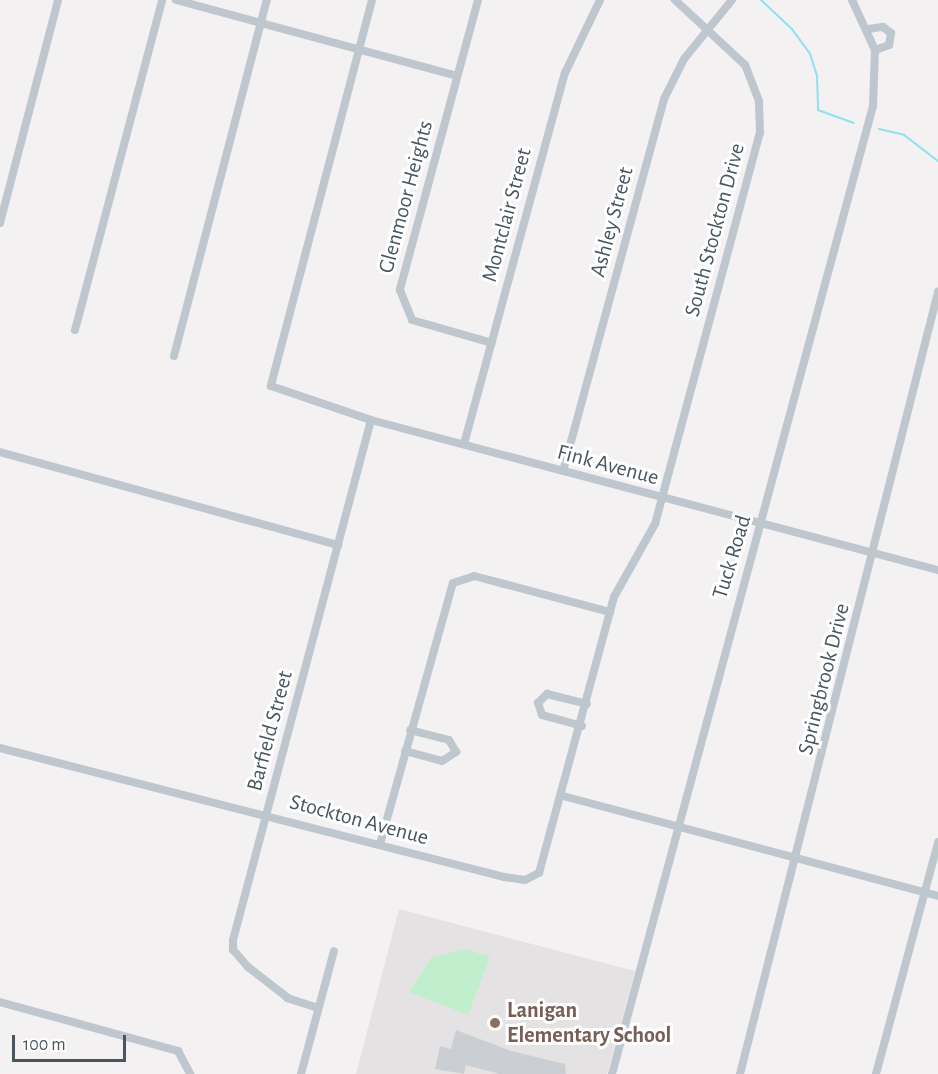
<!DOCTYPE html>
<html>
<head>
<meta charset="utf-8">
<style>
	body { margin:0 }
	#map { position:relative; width:938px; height:1074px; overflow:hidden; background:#f3f1f1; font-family:"Alegreya Sans",sans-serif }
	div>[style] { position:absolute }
	.education>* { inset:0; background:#e4e2e3 }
	.green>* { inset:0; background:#c1efce }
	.stream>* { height:2px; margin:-1px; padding:0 1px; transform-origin:1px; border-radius:1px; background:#8fe2eb }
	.building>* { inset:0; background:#cbcfd3 }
	.minor>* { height:8px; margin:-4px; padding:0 4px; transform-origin:4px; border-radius:4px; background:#bdc7cd }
	.dots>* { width:16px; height:16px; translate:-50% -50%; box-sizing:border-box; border:3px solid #fff; border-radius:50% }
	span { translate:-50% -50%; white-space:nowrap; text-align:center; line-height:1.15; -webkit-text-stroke:6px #fff; paint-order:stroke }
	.street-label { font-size:22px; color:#49565e }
	.education-label { font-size:22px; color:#785e54; font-weight:700 }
	.left { translate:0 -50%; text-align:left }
	.scale { position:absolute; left:12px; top:1035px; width:114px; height:27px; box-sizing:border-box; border:3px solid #49565e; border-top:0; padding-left:8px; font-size:18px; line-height:21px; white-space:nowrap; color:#49565e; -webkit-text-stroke:4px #fff; paint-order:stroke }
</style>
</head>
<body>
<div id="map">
	<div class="education">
		<div style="clip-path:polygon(399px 909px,635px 971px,607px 1074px,356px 1074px)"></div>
	</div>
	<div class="green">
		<div style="clip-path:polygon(465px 949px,490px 957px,468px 1015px,409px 992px,431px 958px)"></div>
	</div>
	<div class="stream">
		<div style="left:761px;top:0;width:42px;rotate:43.1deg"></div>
		<div style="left:792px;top:29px;width:31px;rotate:54deg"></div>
		<div style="left:810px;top:54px;width:23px;rotate:72deg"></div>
		<div style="left:817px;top:76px;width:34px;rotate:88deg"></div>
		<div style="left:818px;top:110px;width:38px;rotate:20deg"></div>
		<div style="left:879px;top:129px;width:26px;rotate:13deg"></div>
		<div style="left:904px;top:135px;width:43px;rotate:37.4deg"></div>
	</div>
	<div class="building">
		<div style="clip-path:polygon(456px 1030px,511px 1051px,565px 1064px,566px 1074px,500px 1074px,466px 1065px,464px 1074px,435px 1069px,440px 1046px,451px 1049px)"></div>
	</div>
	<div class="minor">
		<div style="left:176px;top:0;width:291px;rotate:15.1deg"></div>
		<div style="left:372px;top:0;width:399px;rotate:104.7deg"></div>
		<div style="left:271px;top:386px;width:106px;rotate:18.8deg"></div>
		<div style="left:371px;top:420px;width:587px;rotate:14.82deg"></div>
		<div style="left:478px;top:0;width:300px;rotate:105.1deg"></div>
		<div style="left:400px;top:290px;width:32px;rotate:68deg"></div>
		<div style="left:412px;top:320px;width:83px;rotate:16deg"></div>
		<div style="left:868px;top:29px;width:15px;rotate:-8deg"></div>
		<div style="left:883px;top:27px;width:10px;rotate:37deg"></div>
		<div style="left:891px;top:33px;width:12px;rotate:99deg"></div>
		<div style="left:889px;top:45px;width:15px;rotate:160deg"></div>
		<div style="left:0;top:223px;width:230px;rotate:-75.4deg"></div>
		<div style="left:75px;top:330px;width:341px;rotate:-75.2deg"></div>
		<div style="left:174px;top:356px;width:368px;rotate:-75.4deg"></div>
		<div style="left:464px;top:444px;width:385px;rotate:-74.8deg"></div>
		<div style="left:565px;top:73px;width:81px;rotate:-64.4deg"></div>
		<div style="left:0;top:452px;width:351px;rotate:15.4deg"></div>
		<div style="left:563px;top:471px;width:385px;rotate:-74.8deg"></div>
		<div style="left:664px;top:99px;width:45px;rotate:-63.4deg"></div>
		<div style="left:684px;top:59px;width:76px;rotate:-50.9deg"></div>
		<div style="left:582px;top:726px;width:41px;rotate:-164.6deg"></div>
		<div style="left:542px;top:715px;width:13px;rotate:-108deg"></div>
		<div style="left:538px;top:703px;width:13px;rotate:-45deg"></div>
		<div style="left:547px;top:694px;width:41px;rotate:14deg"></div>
		<div style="left:0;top:748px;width:520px;rotate:14.36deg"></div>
		<div style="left:504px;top:877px;width:21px;rotate:8deg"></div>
		<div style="left:525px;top:880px;width:16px;rotate:-27deg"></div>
		<div style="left:539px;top:873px;width:286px;rotate:-74.8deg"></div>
		<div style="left:614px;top:597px;width:84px;rotate:-60.7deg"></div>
		<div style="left:655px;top:524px;width:405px;rotate:-75deg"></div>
		<div style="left:760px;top:133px;width:32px;rotate:-92deg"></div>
		<div style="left:759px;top:101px;width:39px;rotate:-111deg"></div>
		<div style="left:745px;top:65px;width:96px;rotate:-137.1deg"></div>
		<div style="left:405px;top:751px;width:38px;rotate:15deg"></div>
		<div style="left:442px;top:761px;width:17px;rotate:-33deg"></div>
		<div style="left:456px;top:752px;width:14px;rotate:-120deg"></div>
		<div style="left:449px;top:740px;width:40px;rotate:-165.6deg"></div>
		<div style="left:563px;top:796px;width:388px;rotate:14.9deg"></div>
		<div style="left:380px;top:844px;width:271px;rotate:-74.4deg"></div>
		<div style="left:453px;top:583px;width:22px;rotate:-18deg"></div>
		<div style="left:474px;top:576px;width:141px;rotate:14.8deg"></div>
		<div style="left:0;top:1002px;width:185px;rotate:15.4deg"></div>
		<div style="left:178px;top:1051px;width:26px;rotate:62deg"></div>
		<div style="left:318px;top:1008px;width:32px;rotate:-162deg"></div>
		<div style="left:288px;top:998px;width:51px;rotate:-142.2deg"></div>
		<div style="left:248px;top:967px;width:23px;rotate:-131deg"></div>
		<div style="left:233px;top:950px;width:10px;rotate:-90deg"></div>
		<div style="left:233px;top:940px;width:538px;rotate:-75.14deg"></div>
		<div style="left:301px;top:1074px;width:127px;rotate:-75deg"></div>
		<div style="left:612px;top:1074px;width:1003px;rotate:-74.91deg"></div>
		<div style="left:873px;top:106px;width:56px;rotate:-88deg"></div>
		<div style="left:875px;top:50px;width:55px;rotate:-114.7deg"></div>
		<div style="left:740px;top:1074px;width:807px;rotate:-75.79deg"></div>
		<div style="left:876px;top:1074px;width:240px;rotate:-75deg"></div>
	</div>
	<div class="dots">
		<div style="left:495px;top:1023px;background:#8d6e63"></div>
	</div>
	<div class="street-label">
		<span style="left:406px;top:197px;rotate:-75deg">Glenmoor Heights</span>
		<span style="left:507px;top:215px;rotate:-75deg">Montclair Street</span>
		<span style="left:612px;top:222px;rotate:-75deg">Ashley Street</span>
		<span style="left:715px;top:230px;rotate:-75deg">South Stockton Drive</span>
		<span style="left:608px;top:465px;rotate:15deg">Fink Avenue</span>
		<span style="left:732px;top:557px;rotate:-73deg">Tuck Road</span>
		<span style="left:824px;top:679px;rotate:-76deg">Springbrook Drive</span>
		<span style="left:270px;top:731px;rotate:-75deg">Barfield Street</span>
		<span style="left:359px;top:820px;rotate:15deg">Stockton Avenue</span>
	</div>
	<div class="education-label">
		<span class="left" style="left:507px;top:1023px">Lanigan<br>Elementary School</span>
	</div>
	<div class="scale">100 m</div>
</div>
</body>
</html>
